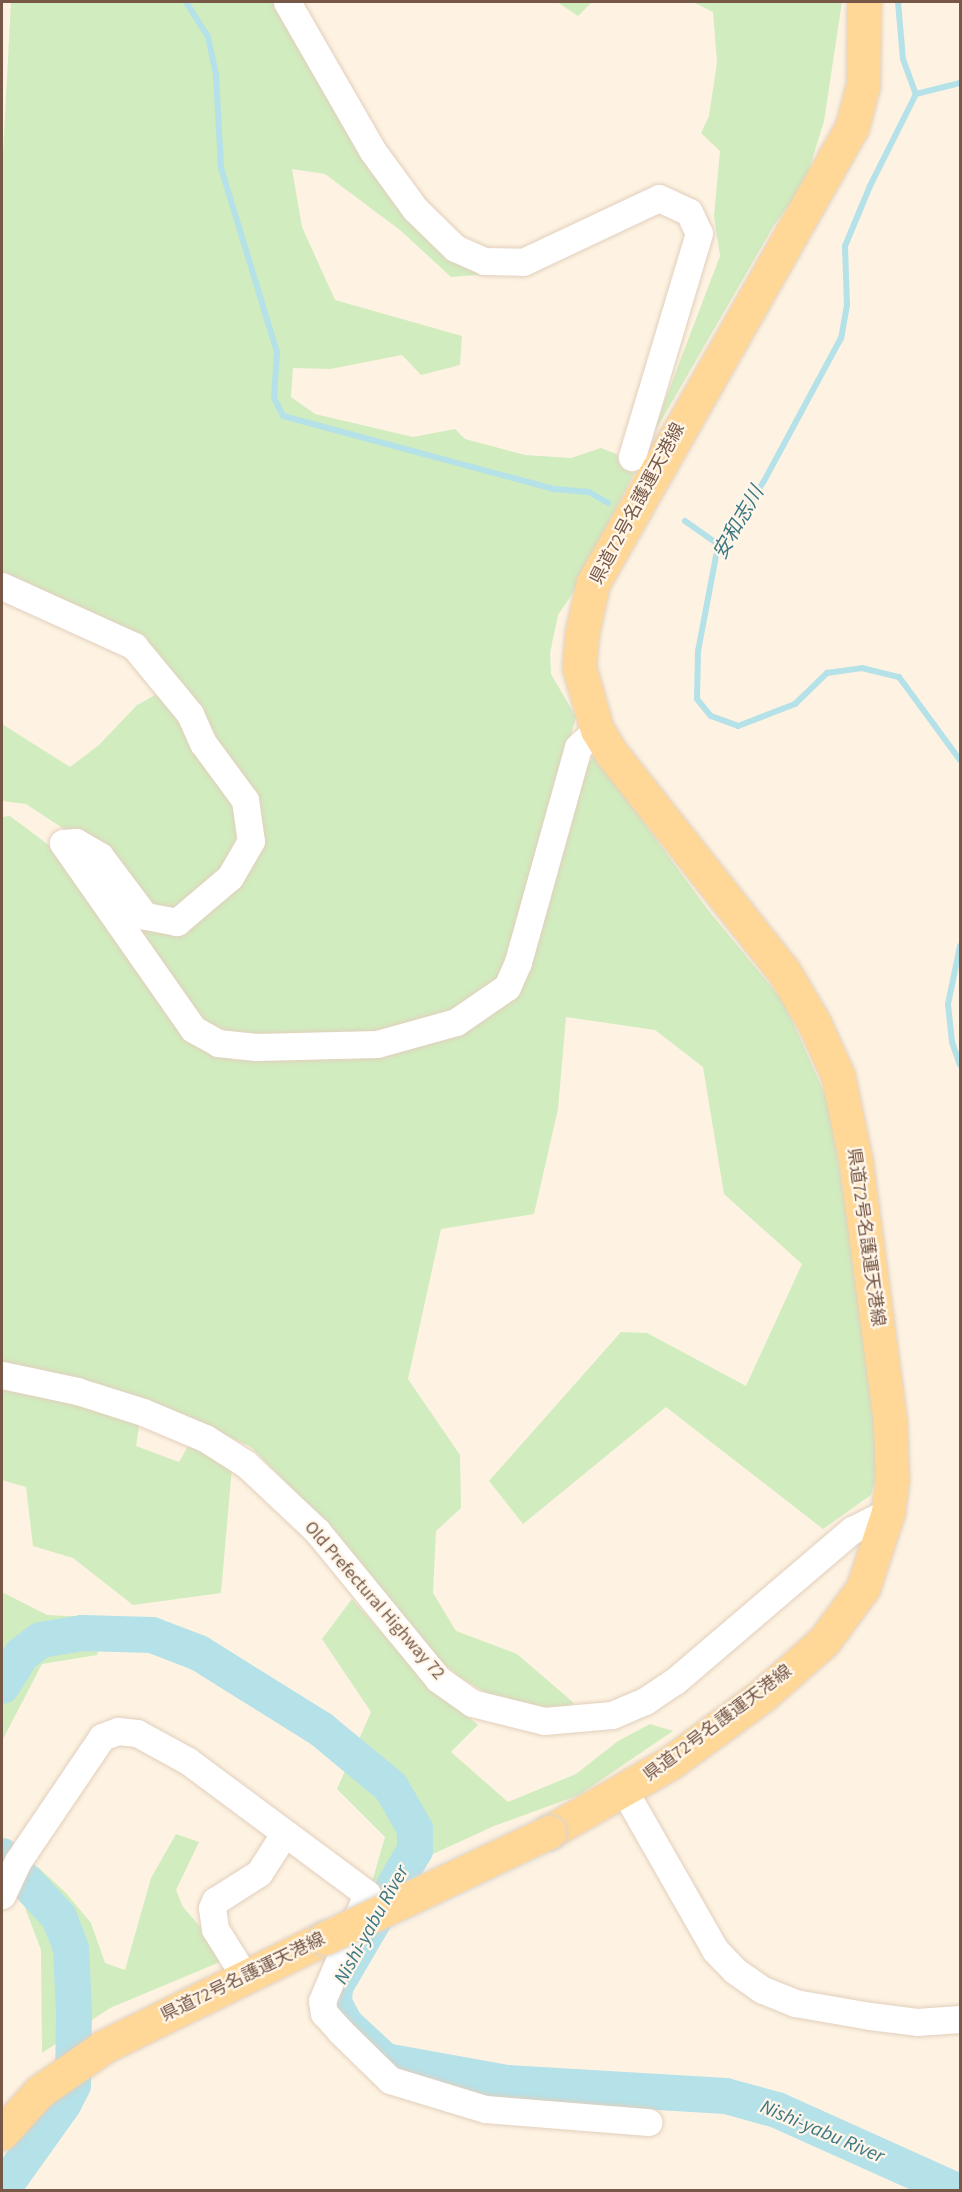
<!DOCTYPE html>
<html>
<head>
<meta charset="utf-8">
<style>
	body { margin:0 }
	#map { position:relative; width:962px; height:2192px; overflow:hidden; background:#fef3e2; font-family:"Source Sans 3","Noto Sans JP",sans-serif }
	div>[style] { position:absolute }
	.green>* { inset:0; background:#d1ecbf }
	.stream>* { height:6px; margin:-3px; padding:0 3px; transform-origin:3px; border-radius:3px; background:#b5e1e8 }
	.river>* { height:36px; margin:-18px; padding:0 18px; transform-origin:18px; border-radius:18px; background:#b5e1e8 }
	.roads { filter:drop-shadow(0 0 2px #e2cfbd) drop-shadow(0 0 2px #e2cfbd) }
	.minor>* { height:27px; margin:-13.5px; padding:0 13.5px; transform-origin:13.5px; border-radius:13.5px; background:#fff }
	.major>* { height:33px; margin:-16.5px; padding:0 16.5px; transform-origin:16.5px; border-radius:16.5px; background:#ffd897 }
	.bridges { filter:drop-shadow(0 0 2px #dcd4cf) drop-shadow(0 0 2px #dcd4cf) }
	.major-bridge>* { height:33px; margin:-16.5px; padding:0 16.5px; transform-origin:16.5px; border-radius:16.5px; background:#ffd897 }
	span { translate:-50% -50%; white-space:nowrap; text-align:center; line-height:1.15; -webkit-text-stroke:4.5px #fff6e9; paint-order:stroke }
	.street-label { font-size:18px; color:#775847 }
	.water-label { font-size:20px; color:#3c7884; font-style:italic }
	.frame { position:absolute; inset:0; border:3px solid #775847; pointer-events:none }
</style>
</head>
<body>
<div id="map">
	<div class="green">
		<div style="clip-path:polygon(11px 2px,273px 2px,391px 194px,518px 272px,451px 277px,400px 230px,325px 174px,292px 169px,302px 227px,335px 300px,462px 336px,460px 365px,421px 375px,402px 355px,330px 369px,293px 368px,291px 397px,315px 414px,413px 437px,455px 429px,465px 439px,525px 455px,571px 458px,601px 448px,616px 454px,634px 474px,573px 593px,558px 615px,550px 653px,551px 674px,576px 717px,503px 976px,458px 1013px,376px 1035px,224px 1033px,201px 1024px,128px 921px,142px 925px,236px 886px,240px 775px,163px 668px,2px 576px,2px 172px)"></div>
		<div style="clip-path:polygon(557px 2px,592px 2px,578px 16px)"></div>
		<div style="clip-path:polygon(693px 2px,842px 2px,824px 121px,805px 183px,773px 227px,650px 440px,720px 256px,714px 216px,720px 151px,701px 133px,709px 116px,717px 62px,713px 12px)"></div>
		<div style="clip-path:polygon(157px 694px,182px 721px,233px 799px,236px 839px,218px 874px,175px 912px,148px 904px,67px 831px,26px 804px,2px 801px,2px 724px,70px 767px,99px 745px,137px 705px)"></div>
		<div style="clip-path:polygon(595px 756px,708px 910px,784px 1002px,829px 1103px,864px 1323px,879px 1467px,871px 1495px,823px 1529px,666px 1407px,523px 1524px,489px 1481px,621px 1332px,647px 1333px,746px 1386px,802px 1264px,724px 1194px,703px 1067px,655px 1030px,566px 1017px,558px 1109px,534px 1214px,441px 1229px,408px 1379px,460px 1455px,461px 1508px,436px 1531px,433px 1593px,456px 1631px,517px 1654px,574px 1703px,557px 1710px,491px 1696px,458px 1676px,414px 1637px,329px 1526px,251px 1447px,157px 1403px,58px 1375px,2px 1367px,2px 817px,10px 816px,50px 846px,154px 985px,186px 1039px,233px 1060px,367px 1057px,512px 993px,583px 768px)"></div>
		<div style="clip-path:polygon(2px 1387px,39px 1392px,140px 1420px,136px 1446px,179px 1462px,191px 1441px,232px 1467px,221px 1593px,133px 1605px,73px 1558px,33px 1546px,26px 1487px,2px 1480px)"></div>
		<div style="clip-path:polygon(2px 1592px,47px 1615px,106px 1618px,97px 1655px,42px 1664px,2px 1741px)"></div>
		<div style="clip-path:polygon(352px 1599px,418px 1674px,478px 1725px,451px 1752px,508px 1802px,576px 1774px,618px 1741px,650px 1724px,673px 1731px,579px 1795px,494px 1826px,372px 1882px,385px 1837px,337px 1789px,371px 1712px,322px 1639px)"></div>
		<div style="clip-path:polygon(176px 1834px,199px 1842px,176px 1890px,183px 1907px,205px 1932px,220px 1962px,110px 2008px,42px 2053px,41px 1950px,24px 1905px,38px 1867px,66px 1893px,91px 1923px,105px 1963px,125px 1970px,151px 1878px)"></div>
	</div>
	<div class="stream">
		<div style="left:186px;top:2px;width:41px;rotate:57.8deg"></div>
		<div style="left:208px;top:37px;width:39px;rotate:78deg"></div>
		<div style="left:216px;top:75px;width:93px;rotate:86.9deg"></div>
		<div style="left:221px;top:168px;width:192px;rotate:73.1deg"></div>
		<div style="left:277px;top:352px;width:46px;rotate:93.7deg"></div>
		<div style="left:274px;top:398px;width:20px;rotate:63deg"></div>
		<div style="left:283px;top:416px;width:281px;rotate:15.1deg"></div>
		<div style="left:554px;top:489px;width:35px;rotate:5deg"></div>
		<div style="left:589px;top:492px;width:22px;rotate:30deg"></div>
		<div style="left:898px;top:2px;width:57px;rotate:85deg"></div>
		<div style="left:903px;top:59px;width:37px;rotate:70deg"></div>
		<div style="left:960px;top:83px;width:45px;rotate:166deg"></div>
		<div style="left:916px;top:94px;width:103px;rotate:116.6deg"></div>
		<div style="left:870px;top:186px;width:65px;rotate:112.6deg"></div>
		<div style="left:845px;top:246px;width:59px;rotate:88.1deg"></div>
		<div style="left:847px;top:305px;width:34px;rotate:100deg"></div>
		<div style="left:841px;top:338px;width:162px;rotate:118.3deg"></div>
		<div style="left:764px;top:481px;width:89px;rotate:122.6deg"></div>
		<div style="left:716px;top:556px;width:97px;rotate:100.7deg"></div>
		<div style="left:698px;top:651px;width:48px;rotate:91.2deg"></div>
		<div style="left:697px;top:699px;width:22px;rotate:51deg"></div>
		<div style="left:711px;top:716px;width:29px;rotate:20deg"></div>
		<div style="left:738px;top:726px;width:61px;rotate:-21.1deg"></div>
		<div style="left:795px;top:704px;width:45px;rotate:-44.1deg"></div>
		<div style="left:827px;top:673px;width:35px;rotate:-8deg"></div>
		<div style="left:862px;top:668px;width:38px;rotate:14deg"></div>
		<div style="left:899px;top:677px;width:103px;rotate:53.7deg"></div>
		<div style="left:685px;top:521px;width:45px;rotate:35.1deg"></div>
		<div style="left:960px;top:946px;width:59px;rotate:101.7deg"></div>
		<div style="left:948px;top:1004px;width:38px;rotate:84deg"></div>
		<div style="left:952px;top:1042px;width:24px;rotate:71deg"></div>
	</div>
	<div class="river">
		<div style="left:2px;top:1686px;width:36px;rotate:-58deg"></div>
		<div style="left:21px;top:1655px;width:25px;rotate:-37deg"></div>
		<div style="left:41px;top:1640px;width:42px;rotate:-9.7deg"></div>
		<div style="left:82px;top:1633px;width:70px;rotate:1.6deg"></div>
		<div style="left:152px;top:1635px;width:50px;rotate:21deg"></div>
		<div style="left:199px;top:1653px;width:145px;rotate:32deg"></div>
		<div style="left:322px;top:1730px;width:89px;rotate:39.6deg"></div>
		<div style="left:391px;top:1787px;width:48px;rotate:60.3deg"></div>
		<div style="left:415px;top:1829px;width:21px;rotate:90deg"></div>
		<div style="left:415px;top:1850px;width:159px;rotate:120.3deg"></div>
		<div style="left:335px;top:1987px;width:16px;rotate:94deg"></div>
		<div style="left:334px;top:2003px;width:24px;rotate:62deg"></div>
		<div style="left:345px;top:2024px;width:54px;rotate:42.8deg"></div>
		<div style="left:385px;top:2061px;width:124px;rotate:10.2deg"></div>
		<div style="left:507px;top:2083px;width:219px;rotate:3.4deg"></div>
		<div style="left:726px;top:2096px;width:53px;rotate:15.4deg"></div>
		<div style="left:777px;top:2110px;width:195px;rotate:24.2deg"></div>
		<div style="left:2px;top:1856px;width:83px;rotate:46.9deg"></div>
		<div style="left:59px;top:1917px;width:33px;rotate:69deg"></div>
		<div style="left:71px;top:1948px;width:64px;rotate:87.3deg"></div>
		<div style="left:74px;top:2012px;width:73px;rotate:90.8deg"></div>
		<div style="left:73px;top:2085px;width:20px;rotate:117deg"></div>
		<div style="left:64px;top:2103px;width:107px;rotate:125.5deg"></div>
	</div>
	<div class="roads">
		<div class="minor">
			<div style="left:287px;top:2px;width:171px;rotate:60.1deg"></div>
			<div style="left:372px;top:150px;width:73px;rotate:53.9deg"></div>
			<div style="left:415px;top:209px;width:56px;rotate:44.3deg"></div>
			<div style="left:455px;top:248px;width:32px;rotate:24deg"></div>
			<div style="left:484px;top:261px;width:39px;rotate:1deg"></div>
			<div style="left:523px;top:262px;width:150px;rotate:-25.2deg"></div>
			<div style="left:659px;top:198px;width:33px;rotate:25deg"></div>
			<div style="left:689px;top:212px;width:23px;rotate:65deg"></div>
			<div style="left:699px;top:233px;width:234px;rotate:106.7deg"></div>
			<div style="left:2px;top:586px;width:145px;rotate:24.4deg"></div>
			<div style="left:134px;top:646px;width:88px;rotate:50.5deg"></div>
			<div style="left:190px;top:714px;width:32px;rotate:66deg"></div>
			<div style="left:203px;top:743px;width:71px;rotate:53.6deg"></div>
			<div style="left:245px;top:800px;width:41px;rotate:81.7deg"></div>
			<div style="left:251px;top:841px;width:42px;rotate:120.3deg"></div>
			<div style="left:230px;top:877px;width:70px;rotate:139.7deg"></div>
			<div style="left:177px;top:922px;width:33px;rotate:-169deg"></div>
			<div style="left:145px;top:916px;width:75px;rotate:-126.9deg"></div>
			<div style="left:100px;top:856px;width:28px;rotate:-150deg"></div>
			<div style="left:76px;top:842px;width:13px;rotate:176deg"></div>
			<div style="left:63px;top:843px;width:227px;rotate:55deg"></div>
			<div style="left:193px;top:1029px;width:29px;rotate:29deg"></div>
			<div style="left:218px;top:1043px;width:38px;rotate:6deg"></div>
			<div style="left:256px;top:1047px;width:121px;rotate:-1.4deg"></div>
			<div style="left:377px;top:1044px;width:82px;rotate:-15.6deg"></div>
			<div style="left:456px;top:1022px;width:62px;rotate:-34.5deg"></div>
			<div style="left:507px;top:987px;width:27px;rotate:-66deg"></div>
			<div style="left:518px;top:962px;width:223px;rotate:-74.4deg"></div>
			<div style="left:578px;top:747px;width:25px;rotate:-42deg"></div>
			<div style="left:2px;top:1375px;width:77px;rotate:12deg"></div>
			<div style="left:77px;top:1391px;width:69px;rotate:17.7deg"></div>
			<div style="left:143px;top:1412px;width:67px;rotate:22.8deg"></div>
			<div style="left:205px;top:1438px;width:49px;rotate:32.4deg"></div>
			<div style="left:246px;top:1464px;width:98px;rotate:43.3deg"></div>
			<div style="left:317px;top:1531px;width:191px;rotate:50.7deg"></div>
			<div style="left:438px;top:1679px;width:42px;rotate:35.2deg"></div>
			<div style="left:472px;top:1703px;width:74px;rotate:14deg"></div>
			<div style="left:544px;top:1721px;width:68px;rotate:-5deg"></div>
			<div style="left:612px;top:1715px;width:36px;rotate:-23deg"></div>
			<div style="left:645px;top:1701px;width:36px;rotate:-34deg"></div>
			<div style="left:675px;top:1681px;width:233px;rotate:-40.5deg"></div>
			<div style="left:852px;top:1530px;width:40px;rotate:-26.6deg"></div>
			<div style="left:625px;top:1792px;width:182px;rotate:60.3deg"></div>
			<div style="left:715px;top:1950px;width:28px;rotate:46deg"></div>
			<div style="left:734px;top:1970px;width:35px;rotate:35deg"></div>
			<div style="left:763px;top:1990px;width:35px;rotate:22deg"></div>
			<div style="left:795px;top:2003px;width:76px;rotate:9.8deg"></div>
			<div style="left:870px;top:2016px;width:47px;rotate:7.3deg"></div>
			<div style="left:917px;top:2022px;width:43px;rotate:-4deg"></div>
			<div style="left:2px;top:1895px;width:38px;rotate:-65deg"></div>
			<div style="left:18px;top:1861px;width:150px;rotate:-55.9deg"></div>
			<div style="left:102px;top:1737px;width:17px;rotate:-21deg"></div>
			<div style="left:118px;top:1731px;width:19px;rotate:6deg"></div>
			<div style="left:137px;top:1733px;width:58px;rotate:28.8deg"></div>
			<div style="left:188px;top:1761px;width:223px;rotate:36.6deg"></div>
			<div style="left:367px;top:1894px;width:116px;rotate:112.8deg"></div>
			<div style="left:322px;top:2001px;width:12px;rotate:81deg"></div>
			<div style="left:324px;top:2013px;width:24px;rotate:48deg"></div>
			<div style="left:340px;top:2031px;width:70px;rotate:44.4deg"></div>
			<div style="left:390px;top:2080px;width:99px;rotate:17deg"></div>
			<div style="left:485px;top:2109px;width:164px;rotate:4.6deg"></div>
			<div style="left:245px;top:1977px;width:57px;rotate:-122deg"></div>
			<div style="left:215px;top:1929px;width:21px;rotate:-98deg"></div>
			<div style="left:212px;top:1908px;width:8px;rotate:-67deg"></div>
			<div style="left:215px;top:1901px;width:52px;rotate:-32.5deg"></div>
			<div style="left:259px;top:1873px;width:46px;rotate:-57.3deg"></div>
		</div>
		<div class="major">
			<div style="left:549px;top:1832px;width:139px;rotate:-29.7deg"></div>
			<div style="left:670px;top:1763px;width:115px;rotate:-36.2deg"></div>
			<div style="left:763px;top:1695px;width:81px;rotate:-41.5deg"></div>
			<div style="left:824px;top:1641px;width:66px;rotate:-53.7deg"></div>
			<div style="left:863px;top:1588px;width:80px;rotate:-71.8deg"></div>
			<div style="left:888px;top:1512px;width:32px;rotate:-83deg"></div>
			<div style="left:892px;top:1480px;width:58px;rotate:-92deg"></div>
			<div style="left:890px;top:1422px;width:261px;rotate:-97.5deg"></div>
			<div style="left:856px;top:1163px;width:89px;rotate:-101.7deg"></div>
			<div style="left:838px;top:1076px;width:58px;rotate:-114.4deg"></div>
			<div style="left:814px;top:1023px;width:59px;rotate:-120.5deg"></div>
			<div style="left:784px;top:972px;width:279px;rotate:-128.3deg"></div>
			<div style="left:611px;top:753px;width:27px;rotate:-121deg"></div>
			<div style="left:597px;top:730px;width:66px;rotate:-105.9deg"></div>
			<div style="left:579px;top:667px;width:34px;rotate:-85deg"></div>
			<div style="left:582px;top:633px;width:51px;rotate:-77.6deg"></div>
			<div style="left:593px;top:583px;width:524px;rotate:-60.4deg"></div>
			<div style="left:852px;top:127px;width:43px;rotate:-75.3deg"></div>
			<div style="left:863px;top:85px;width:83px;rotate:-89.3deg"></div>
			<div style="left:2px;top:2133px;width:55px;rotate:-47.9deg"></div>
			<div style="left:39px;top:2092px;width:78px;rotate:-35.1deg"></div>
			<div style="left:103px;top:2047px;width:247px;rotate:-26.2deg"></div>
		</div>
	</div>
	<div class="bridges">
		<div class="major-bridge">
			<div style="left:325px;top:1938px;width:248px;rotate:-25.3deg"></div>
		</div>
	</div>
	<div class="street-label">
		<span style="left:638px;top:504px;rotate:-62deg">県道72号名護運天港線</span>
		<span style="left:865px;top:1237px;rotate:82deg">県道72号名護運天港線</span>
		<span style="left:374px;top:1601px;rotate:49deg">Old Prefectural Highway 72</span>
		<span style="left:718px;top:1724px;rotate:-37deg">県道72号名護運天港線</span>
		<span style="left:243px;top:1978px;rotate:-26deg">県道72号名護運天港線</span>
	</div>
	<div class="water-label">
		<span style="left:739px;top:523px;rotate:-60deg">安和志川</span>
		<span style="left:372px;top:1925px;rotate:-61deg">Nishi-yabu River</span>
		<span style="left:822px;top:2132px;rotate:23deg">Nishi-yabu River</span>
	</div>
	<div class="frame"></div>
</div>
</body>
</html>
